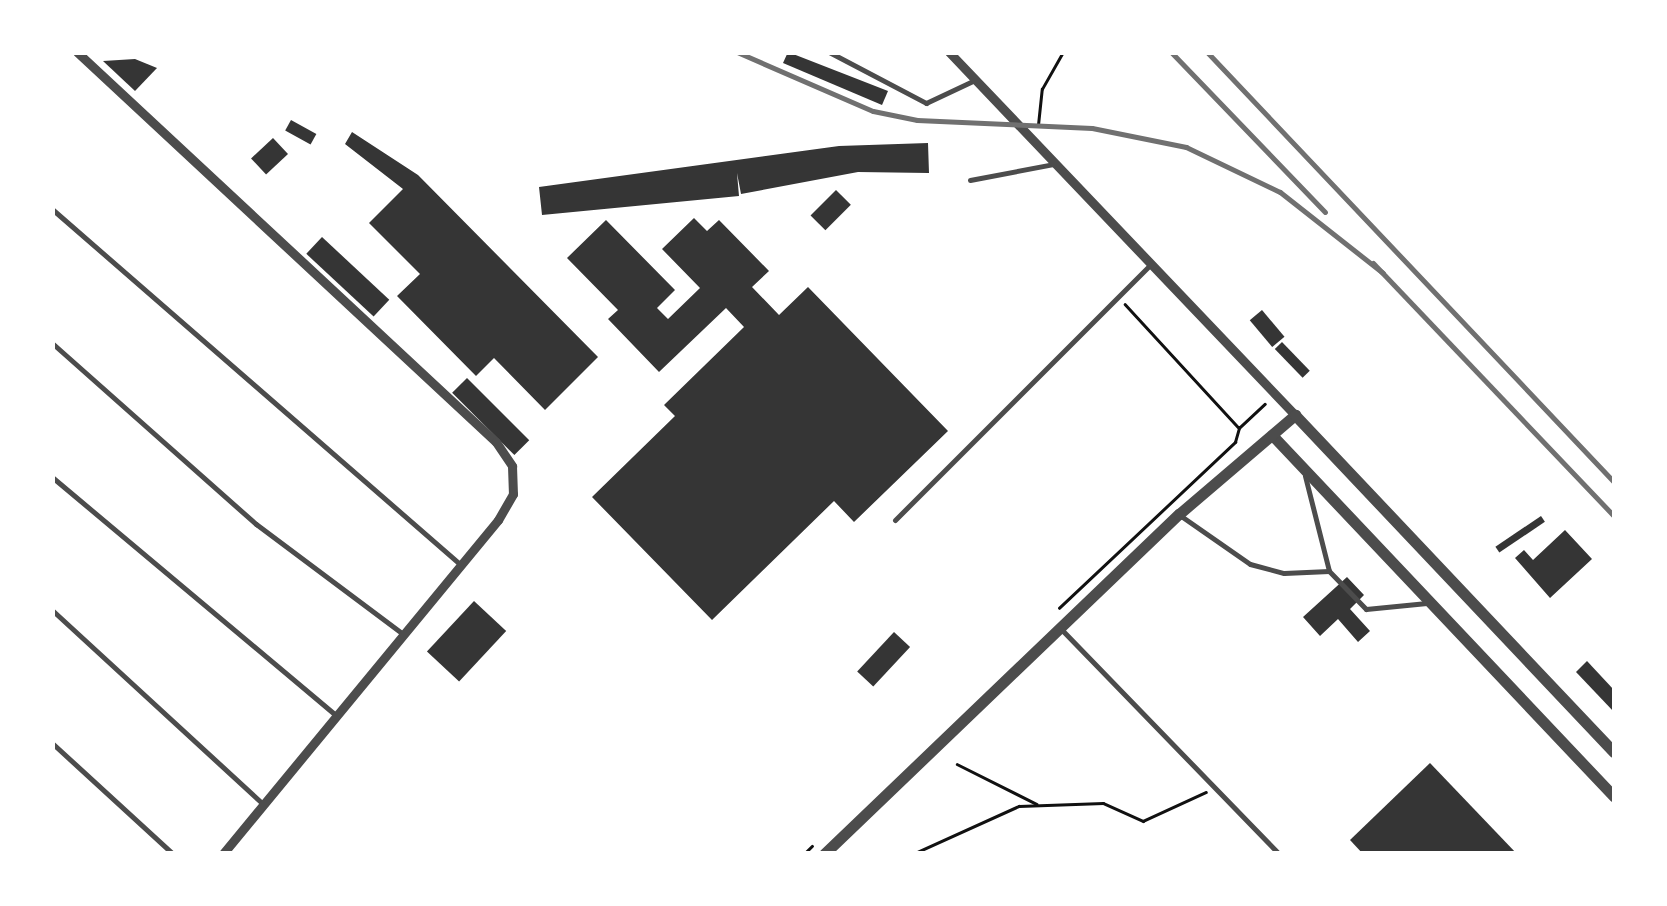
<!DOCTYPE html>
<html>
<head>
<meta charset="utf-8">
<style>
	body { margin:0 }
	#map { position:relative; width:1667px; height:906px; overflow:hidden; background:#fff; font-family:Manrope,sans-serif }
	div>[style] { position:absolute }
	.building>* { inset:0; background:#353535; transform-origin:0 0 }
	.path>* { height:2.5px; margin:-1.25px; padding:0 1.25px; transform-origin:1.25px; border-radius:1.25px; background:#111 }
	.service>* { height:5px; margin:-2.5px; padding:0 2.5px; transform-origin:2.5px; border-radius:2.5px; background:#4c4c4c }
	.minor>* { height:9px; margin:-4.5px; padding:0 4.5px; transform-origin:4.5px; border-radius:4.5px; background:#4c4c4c }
	.tertiary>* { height:11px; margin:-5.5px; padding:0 5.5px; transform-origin:5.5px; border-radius:5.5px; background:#4c4c4c }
	.rail>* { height:5px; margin:-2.5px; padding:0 2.5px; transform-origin:2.5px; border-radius:2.5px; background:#707070 }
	span { translate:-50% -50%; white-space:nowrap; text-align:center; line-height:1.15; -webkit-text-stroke:8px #fff; paint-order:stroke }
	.frame { position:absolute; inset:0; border:55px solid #fff; pointer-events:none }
</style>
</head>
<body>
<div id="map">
	<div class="building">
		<div style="clip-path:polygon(788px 52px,888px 91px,882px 105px,783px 63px)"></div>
		<div style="clip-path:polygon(135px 59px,157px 68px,135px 91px,103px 61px)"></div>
		<div style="left:291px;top:120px;width:29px;height:12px;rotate:29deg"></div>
		<div style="clip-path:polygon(352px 132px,418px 175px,598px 357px,545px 410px,494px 358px,476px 376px,397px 296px,420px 274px,369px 223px,403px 189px,345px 144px)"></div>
		<div style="left:273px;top:138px;width:22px;height:30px;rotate:47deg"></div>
		<div style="clip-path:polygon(928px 143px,929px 173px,858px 172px,741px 194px,737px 173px,739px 196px,542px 215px,539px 187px,839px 146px)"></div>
		<div style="left:836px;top:190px;width:21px;height:36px;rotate:45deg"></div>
		<div style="clip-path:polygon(694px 218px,707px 231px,719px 220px,769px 271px,752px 287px,779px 315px,808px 287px,948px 431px,854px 522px,834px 501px,712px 620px,592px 497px,675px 416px,664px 405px,744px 327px,726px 308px,659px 372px,608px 319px,618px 310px,567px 258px,606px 220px,675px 290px,657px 308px,668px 319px,700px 288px,662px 249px)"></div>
		<div style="left:322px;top:237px;width:92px;height:23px;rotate:43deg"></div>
		<div style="left:1262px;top:310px;width:35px;height:16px;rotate:50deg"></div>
		<div style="left:1282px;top:342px;width:40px;height:10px;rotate:46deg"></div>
		<div style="left:467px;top:378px;width:88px;height:21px;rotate:45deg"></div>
		<div style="left:1541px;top:516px;width:7px;height:55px;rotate:56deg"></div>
		<div style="clip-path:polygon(1565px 530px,1592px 559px,1550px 598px,1515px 558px,1524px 550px,1533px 560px)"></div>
		<div style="clip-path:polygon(1347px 577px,1364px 595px,1350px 609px,1370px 631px,1358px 642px,1338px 619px,1320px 636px,1303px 617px)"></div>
		<div style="left:474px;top:601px;width:44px;height:69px;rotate:43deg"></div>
		<div style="left:894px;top:632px;width:22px;height:54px;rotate:43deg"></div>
		<div style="clip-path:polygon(1587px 661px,1614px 690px,1614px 712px,1576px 672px)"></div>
		<div style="clip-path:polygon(1430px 763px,1517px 854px,1363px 854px,1350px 840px)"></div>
	</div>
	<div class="path">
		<div style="left:1038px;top:125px;width:36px;rotate:-84deg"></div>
		<div style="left:1042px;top:89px;width:43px;rotate:-60.4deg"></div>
		<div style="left:1125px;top:304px;width:167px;rotate:47.4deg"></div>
		<div style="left:1059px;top:608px;width:242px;rotate:-43.3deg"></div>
		<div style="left:1235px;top:442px;width:15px;rotate:-74deg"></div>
		<div style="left:1239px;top:428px;width:35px;rotate:-43deg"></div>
		<div style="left:957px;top:764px;width:89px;rotate:26.6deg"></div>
		<div style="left:804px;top:854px;width:11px;rotate:-45deg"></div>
		<div style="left:913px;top:854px;width:116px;rotate:-24.4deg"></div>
		<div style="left:1019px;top:806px;width:84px;rotate:-2deg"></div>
		<div style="left:1103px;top:803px;width:44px;rotate:24.2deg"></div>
		<div style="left:1143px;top:821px;width:69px;rotate:-24.7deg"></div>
	</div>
	<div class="service">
		<div style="left:829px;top:52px;width:110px;rotate:27.7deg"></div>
		<div style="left:926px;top:103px;width:54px;rotate:-25.1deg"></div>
		<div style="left:970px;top:180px;width:86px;rotate:-10.8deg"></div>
		<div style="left:52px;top:209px;width:542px;rotate:41.04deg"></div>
		<div style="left:52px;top:343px;width:273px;rotate:41.6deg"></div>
		<div style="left:256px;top:524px;width:184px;rotate:36.8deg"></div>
		<div style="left:1305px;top:476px;width:98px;rotate:75.8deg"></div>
		<div style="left:52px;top:477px;width:371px;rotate:40deg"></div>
		<div style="left:1181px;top:516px;width:84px;rotate:34.8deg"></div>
		<div style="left:1250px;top:564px;width:35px;rotate:15deg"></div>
		<div style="left:1284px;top:573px;width:45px;rotate:-2.5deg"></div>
		<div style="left:1329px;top:571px;width:53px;rotate:45.8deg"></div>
		<div style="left:1366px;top:609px;width:61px;rotate:-5.6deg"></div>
		<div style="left:895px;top:520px;width:362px;rotate:-45deg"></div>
		<div style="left:52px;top:610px;width:287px;rotate:42.6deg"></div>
		<div style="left:1062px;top:630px;width:312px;rotate:45.9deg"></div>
		<div style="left:52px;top:743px;width:164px;rotate:42.5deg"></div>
	</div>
	<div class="minor">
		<div style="left:77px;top:52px;width:572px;rotate:42.95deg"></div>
		<div style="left:496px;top:442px;width:29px;rotate:56deg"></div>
		<div style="left:512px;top:466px;width:28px;rotate:88deg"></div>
		<div style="left:513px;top:494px;width:30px;rotate:120deg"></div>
		<div style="left:498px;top:520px;width:433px;rotate:129.5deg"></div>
		<div style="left:949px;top:52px;width:501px;rotate:46.37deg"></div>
	</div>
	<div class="tertiary">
		<div style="left:1272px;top:435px;width:498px;rotate:46.6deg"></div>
		<div style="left:824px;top:854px;width:492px;rotate:-43.8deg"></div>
		<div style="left:1179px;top:514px;width:153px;rotate:-40.5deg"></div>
		<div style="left:1295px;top:415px;width:464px;rotate:46.6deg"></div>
	</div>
	<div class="rail">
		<div style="left:737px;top:52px;width:148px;rotate:23.5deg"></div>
		<div style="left:873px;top:111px;width:45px;rotate:11.6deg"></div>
		<div style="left:917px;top:120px;width:175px;rotate:2.6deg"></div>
		<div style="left:1092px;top:128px;width:96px;rotate:11.4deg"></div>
		<div style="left:1186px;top:147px;width:104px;rotate:25.6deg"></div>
		<div style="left:1280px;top:192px;width:131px;rotate:38.2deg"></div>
		<div style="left:1171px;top:52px;width:222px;rotate:46.1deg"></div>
		<div style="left:1207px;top:52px;width:592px;rotate:46.57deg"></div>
		<div style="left:1373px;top:263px;width:349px;rotate:46.4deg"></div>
	</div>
	<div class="frame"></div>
</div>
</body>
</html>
